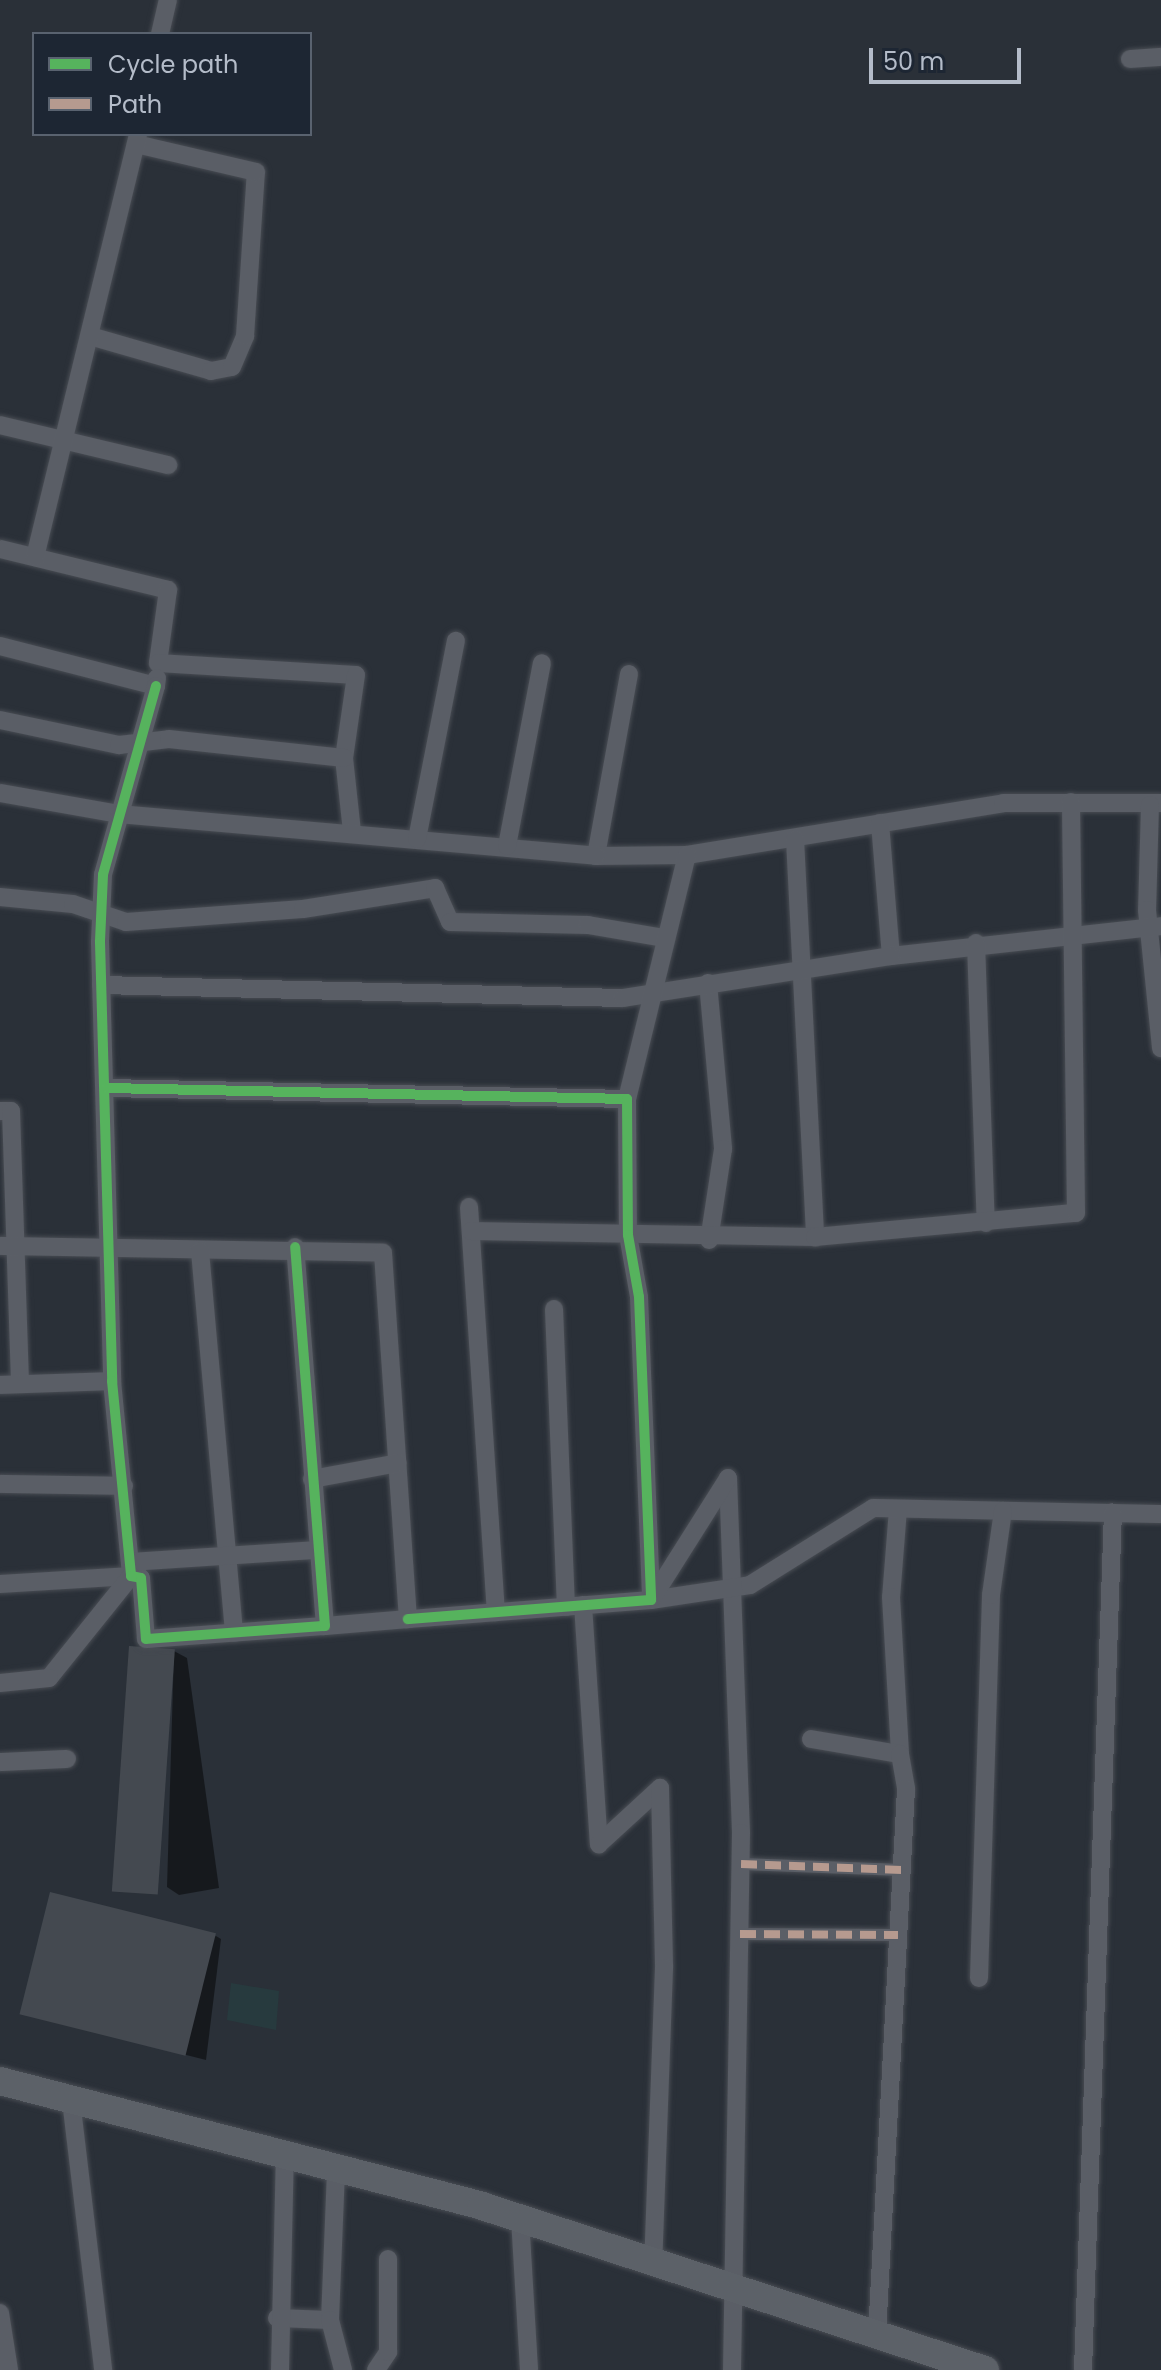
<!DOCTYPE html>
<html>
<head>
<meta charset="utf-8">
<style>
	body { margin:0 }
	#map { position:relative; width:1161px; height:2370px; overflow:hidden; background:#2a3038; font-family:Poppins,sans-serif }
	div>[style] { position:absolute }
	.green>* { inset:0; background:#273a3e }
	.shadow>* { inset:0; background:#0007 }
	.building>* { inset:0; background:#444950; transform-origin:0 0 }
	.roads { filter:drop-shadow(0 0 2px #484c53) drop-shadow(0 0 2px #484c53) }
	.pedestrian>* { height:12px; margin:-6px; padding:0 6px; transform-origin:6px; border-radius:6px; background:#5a5e66 }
	.minor>* { height:18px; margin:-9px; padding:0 9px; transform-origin:9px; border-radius:9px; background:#5a5e66 }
	.primary>* { height:28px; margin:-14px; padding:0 14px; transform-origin:14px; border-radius:14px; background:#5c6168 }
	.quiet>* { height:8px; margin-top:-4px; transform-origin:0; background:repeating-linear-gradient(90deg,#b69a8f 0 16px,transparent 0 24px) }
	.cycleway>* { height:10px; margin:-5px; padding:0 5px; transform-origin:5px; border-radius:5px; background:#56b35d }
	span { translate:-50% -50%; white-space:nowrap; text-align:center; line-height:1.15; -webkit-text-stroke:6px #1d2633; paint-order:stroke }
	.legend { position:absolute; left:32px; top:32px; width:280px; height:104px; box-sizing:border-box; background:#1d2633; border:2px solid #59626f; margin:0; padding:10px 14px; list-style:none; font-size:24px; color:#b4bcc9 }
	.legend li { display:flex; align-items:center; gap:16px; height:40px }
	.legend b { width:40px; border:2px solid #59626f }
	.scale { position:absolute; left:869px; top:48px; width:152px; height:36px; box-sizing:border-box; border:4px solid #b4bcc9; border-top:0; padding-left:10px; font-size:24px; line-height:28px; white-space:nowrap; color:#b4bcc9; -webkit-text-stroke:6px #1d2633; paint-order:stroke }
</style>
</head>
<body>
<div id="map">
	<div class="green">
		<div style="clip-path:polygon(231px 1983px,279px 1991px,276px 2030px,227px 2020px)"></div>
	</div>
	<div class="shadow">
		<div style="clip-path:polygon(174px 1651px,187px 1658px,219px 1888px,179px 1895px,167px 1887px)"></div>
		<div style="clip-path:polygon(216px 1936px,221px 1939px,206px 2060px,20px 2013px)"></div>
	</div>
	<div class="building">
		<div style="left:129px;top:1646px;width:46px;height:246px;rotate:4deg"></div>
		<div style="left:50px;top:1892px;width:171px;height:126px;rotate:14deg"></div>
	</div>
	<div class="roads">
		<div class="pedestrian">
			<div style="left:741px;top:1864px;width:161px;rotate:2.1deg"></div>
			<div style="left:740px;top:1934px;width:158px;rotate:0.4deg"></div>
		</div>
		<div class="minor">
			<div style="left:160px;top:34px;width:35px;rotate:-77deg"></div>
			<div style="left:1130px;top:59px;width:31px;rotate:-4deg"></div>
			<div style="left:90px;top:336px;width:126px;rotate:16.1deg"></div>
			<div style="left:211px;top:371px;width:21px;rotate:-11deg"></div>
			<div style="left:232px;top:367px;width:34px;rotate:-67deg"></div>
			<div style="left:245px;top:336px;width:164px;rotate:-86.2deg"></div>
			<div style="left:256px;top:172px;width:123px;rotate:-166.9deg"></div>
			<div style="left:0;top:425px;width:173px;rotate:13.4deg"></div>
			<div style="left:0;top:549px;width:173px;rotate:13.7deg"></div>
			<div style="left:168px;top:590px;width:74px;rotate:97.8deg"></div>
			<div style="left:158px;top:663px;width:198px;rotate:3.5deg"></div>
			<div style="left:356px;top:675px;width:84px;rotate:98.2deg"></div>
			<div style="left:344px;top:758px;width:74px;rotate:83.8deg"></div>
			<div style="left:35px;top:557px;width:435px;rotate:-76.3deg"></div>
			<div style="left:0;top:646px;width:161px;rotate:14.4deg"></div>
			<div style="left:156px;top:686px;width:8px;rotate:-83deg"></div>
			<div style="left:629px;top:674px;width:185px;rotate:100.3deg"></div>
			<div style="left:596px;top:856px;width:91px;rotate:-0.6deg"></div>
			<div style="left:687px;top:855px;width:320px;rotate:-9.3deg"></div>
			<div style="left:1003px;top:803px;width:158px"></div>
			<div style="left:156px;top:686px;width:196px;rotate:105.7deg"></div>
			<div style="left:103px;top:875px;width:67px;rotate:92.6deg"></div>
			<div style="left:100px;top:942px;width:439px;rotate:88.4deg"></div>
			<div style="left:112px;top:1381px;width:196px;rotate:84.4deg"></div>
			<div style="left:131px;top:1576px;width:10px;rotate:11deg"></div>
			<div style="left:141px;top:1578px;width:61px;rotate:85.3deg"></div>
			<div style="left:146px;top:1639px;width:179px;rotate:-4.2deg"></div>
			<div style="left:325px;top:1626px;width:380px;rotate:-94.5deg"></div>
			<div style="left:0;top:720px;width:122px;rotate:11.9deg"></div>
			<div style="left:119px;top:745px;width:50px;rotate:-6.8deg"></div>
			<div style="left:169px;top:739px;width:176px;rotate:6.2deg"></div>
			<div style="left:0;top:793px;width:121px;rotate:10deg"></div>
			<div style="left:119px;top:814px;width:479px;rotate:5deg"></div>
			<div style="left:1150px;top:805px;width:105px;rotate:91.6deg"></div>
			<div style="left:1147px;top:910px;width:139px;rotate:84.2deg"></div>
			<div style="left:880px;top:823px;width:133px;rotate:85.3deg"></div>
			<div style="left:891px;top:956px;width:272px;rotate:-6.3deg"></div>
			<div style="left:417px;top:839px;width:202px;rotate:-78.9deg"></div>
			<div style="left:795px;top:839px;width:399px;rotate:87.1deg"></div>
			<div style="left:507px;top:846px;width:186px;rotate:-79.2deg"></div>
			<div style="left:0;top:897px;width:73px;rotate:5.5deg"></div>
			<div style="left:73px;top:904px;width:56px;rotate:18.8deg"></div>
			<div style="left:126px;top:922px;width:177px;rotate:-4.2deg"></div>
			<div style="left:303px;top:909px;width:134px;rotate:-9deg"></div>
			<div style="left:435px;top:888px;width:37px;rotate:66deg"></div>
			<div style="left:450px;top:922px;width:138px;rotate:1.2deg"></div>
			<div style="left:588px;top:925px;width:78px;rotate:9.6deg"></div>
			<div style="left:976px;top:943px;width:280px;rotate:88deg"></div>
			<div style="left:708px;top:983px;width:167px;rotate:84.8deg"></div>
			<div style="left:723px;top:1149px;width:92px;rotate:98.7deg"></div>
			<div style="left:101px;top:985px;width:522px;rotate:1.43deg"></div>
			<div style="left:623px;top:998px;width:271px;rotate:-8.9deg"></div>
			<div style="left:107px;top:1088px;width:520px;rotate:1.21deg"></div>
			<div style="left:627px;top:1099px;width:136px;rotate:89.6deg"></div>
			<div style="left:628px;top:1235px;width:63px;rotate:79.9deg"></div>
			<div style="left:639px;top:1297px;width:303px;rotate:87.7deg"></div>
			<div style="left:651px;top:1600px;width:244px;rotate:175.5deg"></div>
			<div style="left:627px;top:1099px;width:251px;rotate:-76.2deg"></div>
			<div style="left:0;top:1111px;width:11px"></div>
			<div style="left:11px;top:1111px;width:273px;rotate:88.1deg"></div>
			<div style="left:469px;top:1207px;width:406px;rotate:86.2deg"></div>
			<div style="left:471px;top:1231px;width:344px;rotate:1deg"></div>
			<div style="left:815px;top:1237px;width:262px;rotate:-5.3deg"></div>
			<div style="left:1076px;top:1213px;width:411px;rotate:-90.7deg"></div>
			<div style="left:0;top:1246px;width:383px;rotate:1deg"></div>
			<div style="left:383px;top:1253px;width:367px;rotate:86.1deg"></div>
			<div style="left:408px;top:1619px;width:83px;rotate:175.2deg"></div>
			<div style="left:200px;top:1251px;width:383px;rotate:84.9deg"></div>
			<div style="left:554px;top:1309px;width:298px;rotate:87.7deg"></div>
			<div style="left:0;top:1385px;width:112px;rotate:-2deg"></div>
			<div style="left:728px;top:1478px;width:355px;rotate:87.9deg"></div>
			<div style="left:741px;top:1833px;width:537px;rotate:90.96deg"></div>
			<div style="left:312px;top:1479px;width:87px;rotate:-10.5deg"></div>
			<div style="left:0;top:1484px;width:124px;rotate:0.9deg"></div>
			<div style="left:898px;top:1509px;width:88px;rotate:94.5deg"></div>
			<div style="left:891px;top:1597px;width:157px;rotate:86.7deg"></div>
			<div style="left:130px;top:1562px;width:188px;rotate:-3.7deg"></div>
			<div style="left:0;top:1584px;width:131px;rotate:-3.5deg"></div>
			<div style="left:131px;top:1576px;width:131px;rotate:128.8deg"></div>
			<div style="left:49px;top:1678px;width:49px;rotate:174.2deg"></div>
			<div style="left:651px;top:1600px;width:100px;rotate:-8.6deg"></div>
			<div style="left:750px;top:1585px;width:145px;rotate:-32deg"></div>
			<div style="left:873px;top:1508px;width:288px;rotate:1.2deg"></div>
			<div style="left:651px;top:1600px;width:144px;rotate:-57.7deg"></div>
			<div style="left:583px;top:1605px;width:240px;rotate:86.2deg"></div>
			<div style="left:599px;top:1844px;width:83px;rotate:-42.6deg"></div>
			<div style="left:660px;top:1788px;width:180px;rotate:88.7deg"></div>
			<div style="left:664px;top:1968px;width:294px;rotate:92.1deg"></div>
			<div style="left:811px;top:1739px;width:90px;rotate:9.6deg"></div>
			<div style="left:900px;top:1754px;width:36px;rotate:80deg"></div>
			<div style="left:906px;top:1789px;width:547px;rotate:93.04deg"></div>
			<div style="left:0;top:1762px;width:67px;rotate:-2.6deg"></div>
			<div style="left:979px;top:1978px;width:383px;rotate:-88.2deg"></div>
			<div style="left:991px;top:1595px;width:85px;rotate:-81.9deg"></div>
			<div style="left:71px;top:2100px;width:272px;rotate:83.2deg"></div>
			<div style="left:520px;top:2218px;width:152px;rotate:86.6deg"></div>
			<div style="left:0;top:2313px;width:58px;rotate:81deg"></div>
			<div style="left:277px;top:2318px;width:53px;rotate:2.2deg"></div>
			<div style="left:330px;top:2320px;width:151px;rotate:-87.7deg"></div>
			<div style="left:330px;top:2320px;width:52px;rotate:75.4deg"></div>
			<div style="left:280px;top:2370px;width:214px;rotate:-88.7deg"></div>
			<div style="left:376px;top:2370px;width:22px;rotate:-56deg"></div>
			<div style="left:388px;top:2352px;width:93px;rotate:-90deg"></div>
			<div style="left:1083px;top:2370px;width:858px;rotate:-88deg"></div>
		</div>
		<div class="primary">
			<div style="left:0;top:2081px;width:498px;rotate:14.5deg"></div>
			<div style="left:482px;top:2206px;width:529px;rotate:18.06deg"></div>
		</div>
	</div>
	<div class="quiet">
		<div style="left:741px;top:1864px;width:161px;rotate:2.1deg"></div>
		<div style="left:740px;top:1934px;width:158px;rotate:0.4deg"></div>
	</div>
	<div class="cycleway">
		<div style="left:156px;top:686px;width:196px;rotate:105.7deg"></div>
		<div style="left:103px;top:875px;width:67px;rotate:92.6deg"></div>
		<div style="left:100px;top:942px;width:439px;rotate:88.4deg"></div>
		<div style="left:112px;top:1381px;width:196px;rotate:84.4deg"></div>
		<div style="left:131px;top:1576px;width:10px;rotate:11deg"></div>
		<div style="left:141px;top:1578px;width:61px;rotate:85.3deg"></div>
		<div style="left:146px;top:1639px;width:179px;rotate:-4.2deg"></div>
		<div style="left:325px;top:1626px;width:380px;rotate:-94.5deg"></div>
		<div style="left:107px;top:1088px;width:520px;rotate:1.21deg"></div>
		<div style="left:627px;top:1099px;width:136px;rotate:89.6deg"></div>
		<div style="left:628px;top:1235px;width:63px;rotate:79.9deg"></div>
		<div style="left:639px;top:1297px;width:303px;rotate:87.7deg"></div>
		<div style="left:651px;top:1600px;width:244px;rotate:175.5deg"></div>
	</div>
	<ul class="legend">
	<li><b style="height:10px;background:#56b35d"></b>Cycle path</li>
	<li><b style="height:10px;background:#b69a8f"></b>Path</li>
	</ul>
	<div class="scale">50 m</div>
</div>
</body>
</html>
